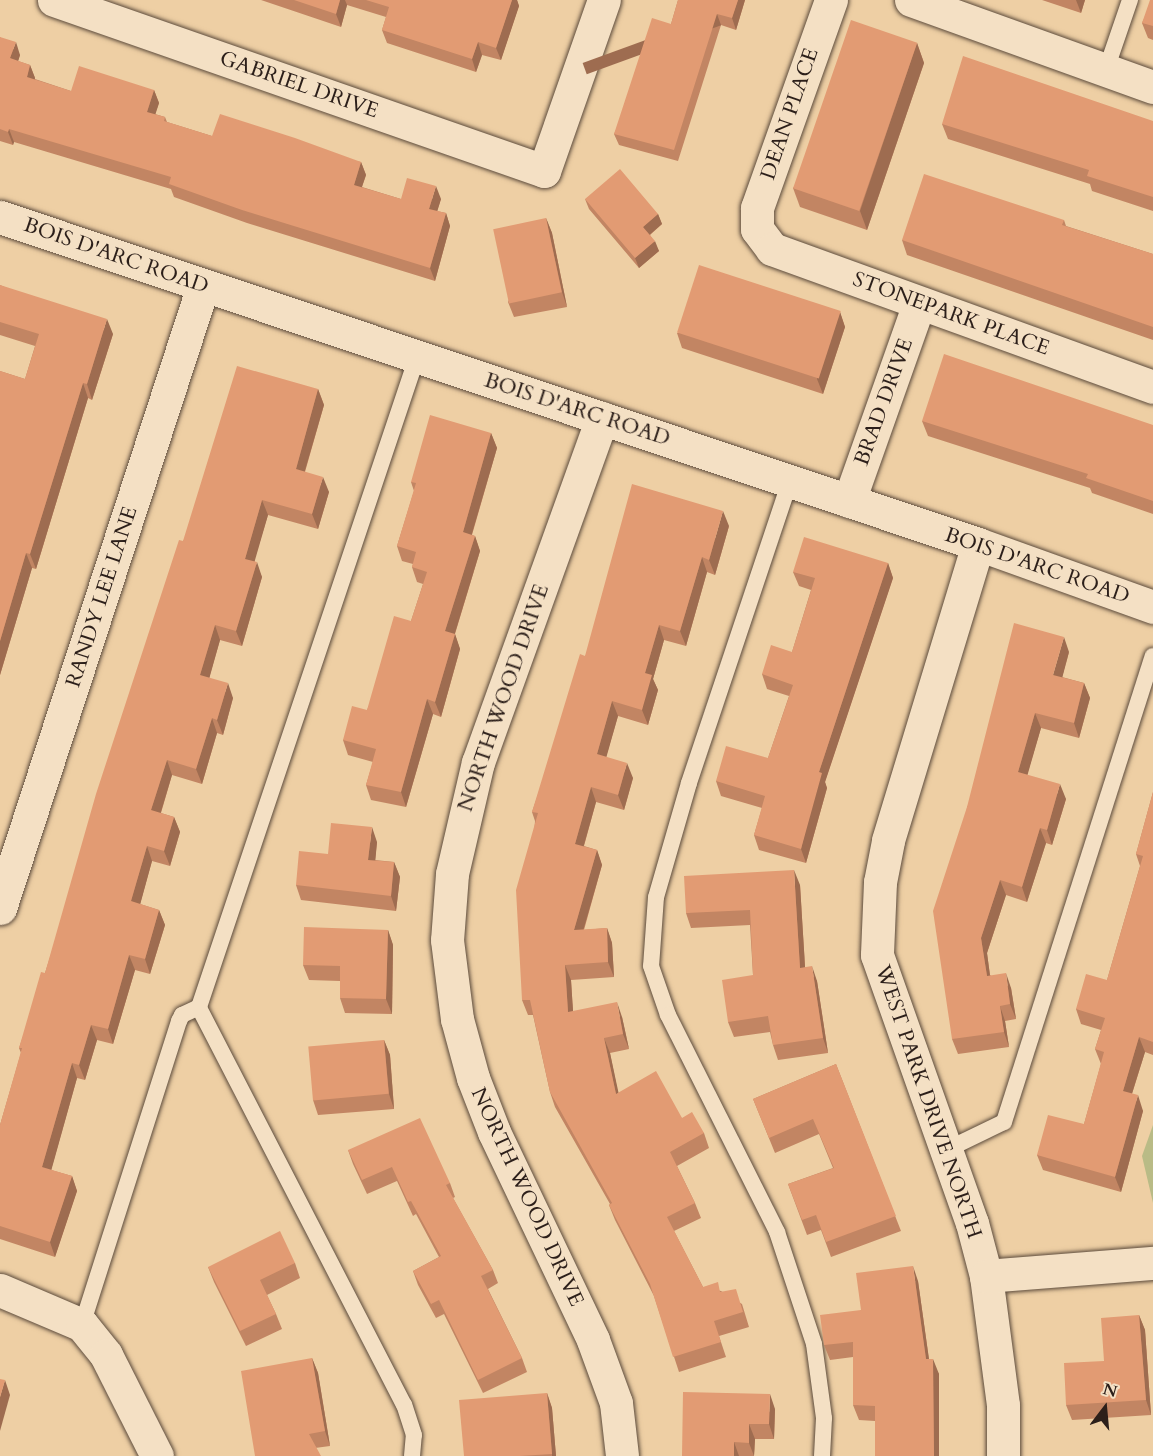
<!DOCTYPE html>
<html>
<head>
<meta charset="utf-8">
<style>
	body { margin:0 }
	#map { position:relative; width:1153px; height:1456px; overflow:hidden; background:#eecfa4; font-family:Cardo,serif }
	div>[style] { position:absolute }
	.green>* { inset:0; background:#b9bb86 }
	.roads { filter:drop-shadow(0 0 2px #5c4b3c) drop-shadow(0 0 2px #5c4b3c) }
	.lane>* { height:16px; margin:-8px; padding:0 8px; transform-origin:8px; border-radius:8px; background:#f4e0c4 }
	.street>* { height:33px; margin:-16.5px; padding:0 16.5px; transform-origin:16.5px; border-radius:16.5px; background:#f4e0c4 }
	.secondary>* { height:33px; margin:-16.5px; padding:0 16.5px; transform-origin:16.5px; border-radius:16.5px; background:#f4e0c4 }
	.wall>* { inset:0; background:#c28563 }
	.shaded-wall>* { inset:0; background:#9e6c50; transform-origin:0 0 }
	.building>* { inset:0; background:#e29b73; transform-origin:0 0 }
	span { translate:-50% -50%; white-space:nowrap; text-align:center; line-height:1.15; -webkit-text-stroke:6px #f4e0c4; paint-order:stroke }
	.street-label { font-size:21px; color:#2c1f1a }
	.north { position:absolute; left:1075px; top:1378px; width:60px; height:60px; -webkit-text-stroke:4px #f4e0c4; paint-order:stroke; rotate:16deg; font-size:16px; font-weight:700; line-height:24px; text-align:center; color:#2c1f1a }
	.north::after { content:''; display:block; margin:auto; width:21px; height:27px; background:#2c1f1a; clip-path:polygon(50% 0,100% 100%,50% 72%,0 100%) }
</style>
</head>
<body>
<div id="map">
	<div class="green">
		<div style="clip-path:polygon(1153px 1125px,1153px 1203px,1142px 1156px)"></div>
	</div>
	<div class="roads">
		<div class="lane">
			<div style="left:1106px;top:70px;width:74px;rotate:-71.1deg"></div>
			<div style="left:790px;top:481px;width:318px;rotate:108.5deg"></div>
			<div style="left:689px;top:783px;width:119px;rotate:106.1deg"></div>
			<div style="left:656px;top:897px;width:69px;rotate:94.1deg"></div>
			<div style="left:651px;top:966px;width:52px;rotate:70.9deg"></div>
			<div style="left:668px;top:1015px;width:243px;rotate:63.3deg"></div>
			<div style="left:777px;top:1232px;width:118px;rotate:71.7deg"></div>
			<div style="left:814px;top:1344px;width:75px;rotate:82.3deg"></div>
			<div style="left:824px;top:1418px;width:38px;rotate:93deg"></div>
			<div style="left:946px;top:1150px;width:64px;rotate:-25.8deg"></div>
			<div style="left:1004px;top:1122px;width:489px;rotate:-72.3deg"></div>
			<div style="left:82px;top:1325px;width:319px;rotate:-72.3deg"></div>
			<div style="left:179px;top:1021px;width:7px;rotate:-63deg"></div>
			<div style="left:182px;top:1015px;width:19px;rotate:-25deg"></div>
			<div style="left:412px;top:1456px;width:21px;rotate:-85deg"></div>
			<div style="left:414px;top:1435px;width:32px;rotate:-108deg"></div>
			<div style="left:404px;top:1405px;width:448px;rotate:-117.3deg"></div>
			<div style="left:199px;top:1007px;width:686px;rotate:-71.46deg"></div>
		</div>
		<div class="street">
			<div style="left:54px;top:0;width:519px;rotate:19.24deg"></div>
			<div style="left:544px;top:171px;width:181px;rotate:-70.7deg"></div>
			<div style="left:831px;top:0;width:221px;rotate:109.6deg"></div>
			<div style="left:757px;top:208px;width:21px;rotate:90deg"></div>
			<div style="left:757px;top:229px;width:25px;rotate:53deg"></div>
			<div style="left:772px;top:249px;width:405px;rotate:19.9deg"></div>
			<div style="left:911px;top:0;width:257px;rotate:19.8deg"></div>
			<div style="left:602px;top:418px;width:366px;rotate:109.8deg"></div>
			<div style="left:478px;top:762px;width:115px;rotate:103.1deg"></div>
			<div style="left:452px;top:874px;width:66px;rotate:94.3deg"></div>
			<div style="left:447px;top:940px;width:80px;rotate:82.8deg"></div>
			<div style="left:457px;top:1019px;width:61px;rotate:74.8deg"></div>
			<div style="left:473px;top:1078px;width:58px;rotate:68.7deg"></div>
			<div style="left:494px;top:1132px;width:230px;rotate:64.5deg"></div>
			<div style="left:593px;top:1340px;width:67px;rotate:69.9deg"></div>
			<div style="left:616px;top:1403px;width:53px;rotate:83.5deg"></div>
			<div style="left:849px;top:501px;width:210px;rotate:-70.5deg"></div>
			<div style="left:978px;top:544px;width:310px;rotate:106.9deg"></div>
			<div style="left:888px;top:841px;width:42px;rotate:101deg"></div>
			<div style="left:880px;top:882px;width:73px;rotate:92.4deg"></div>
			<div style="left:877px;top:955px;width:284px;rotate:70.5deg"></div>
			<div style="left:972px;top:1223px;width:55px;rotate:75.2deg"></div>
			<div style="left:986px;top:1276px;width:130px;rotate:82.5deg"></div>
			<div style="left:1003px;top:1405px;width:51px;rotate:90deg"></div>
			<div style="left:0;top:908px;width:654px;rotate:-71.93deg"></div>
			<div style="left:986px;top:1276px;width:168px;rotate:-4.5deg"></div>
			<div style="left:0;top:1290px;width:89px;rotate:23.1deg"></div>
			<div style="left:82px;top:1325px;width:38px;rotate:51deg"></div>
			<div style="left:106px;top:1355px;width:113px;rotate:63.2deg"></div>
		</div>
		<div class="secondary">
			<div style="left:0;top:217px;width:1031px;rotate:18.49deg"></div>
			<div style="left:978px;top:544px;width:186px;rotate:19.8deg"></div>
		</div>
	</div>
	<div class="wall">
		<div style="clip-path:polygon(261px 0,517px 0,519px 6px,501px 60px,482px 55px,476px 72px,387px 43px,382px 30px,386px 17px,347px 5px,341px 27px)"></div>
		<div style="clip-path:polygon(678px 0,745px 0,736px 30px,721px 25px,678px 161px,619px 145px,614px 134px,671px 24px)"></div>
		<div style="clip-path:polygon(1042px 0,1085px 0,1081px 13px)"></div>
		<div style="clip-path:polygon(1153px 0,1153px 40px,1148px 38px,1142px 23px)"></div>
		<div style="clip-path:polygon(0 37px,20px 55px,18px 61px,30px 65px,35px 78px,35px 79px,71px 91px,154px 90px,159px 103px,155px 114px,165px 117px,167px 122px,212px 136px,361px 162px,366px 175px,362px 187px,401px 199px,441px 199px,437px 211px,446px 213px,450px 226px,435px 281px,247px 223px,174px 197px,171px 189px,14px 142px,13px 145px,0 141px)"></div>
		<div style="clip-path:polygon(917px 43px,924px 63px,867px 230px,800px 207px,793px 188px)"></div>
		<div style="clip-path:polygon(1153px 121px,1153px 211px,1092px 191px,1090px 184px,948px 139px,942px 124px)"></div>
		<div style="clip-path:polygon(585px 199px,658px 214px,662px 224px,650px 235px,659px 251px,639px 268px,589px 209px)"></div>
		<div style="clip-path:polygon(546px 218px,552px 233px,567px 307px,514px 317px,508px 302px)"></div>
		<div style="clip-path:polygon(1064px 220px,1066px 226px,1153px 254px,1153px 340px,907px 255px,902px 240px)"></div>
		<div style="clip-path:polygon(0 285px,113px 334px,92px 400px,88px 398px,36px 569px,32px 568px,0 675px,0 371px,25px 379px,35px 346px,0 335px)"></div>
		<div style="clip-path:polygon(840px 312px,845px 327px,823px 394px,682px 348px,677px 333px)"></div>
		<div style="clip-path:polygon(318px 389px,324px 405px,305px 472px,329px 492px,318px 529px,268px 515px,254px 561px,262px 577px,242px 646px,220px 640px,209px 678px,233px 698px,223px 735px,217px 733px,202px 784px,172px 775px,161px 813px,174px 817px,180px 832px,170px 866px,152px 861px,140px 904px,159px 910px,165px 925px,150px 974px,135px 970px,113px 1044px,97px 1040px,85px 1080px,77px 1078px,51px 1170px,72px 1176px,77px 1191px,55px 1257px,0 1239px,0 1125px,21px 1053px,19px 1048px,45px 973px,183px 541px)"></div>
		<div style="clip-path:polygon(922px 421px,1153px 425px,1153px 514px,1092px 493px,1090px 488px,928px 436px)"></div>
		<div style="clip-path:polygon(491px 433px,497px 448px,472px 535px,475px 536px,480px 551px,455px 634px,460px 649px,441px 717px,433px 714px,406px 807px,371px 800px,366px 785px,373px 762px,348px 755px,343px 740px,367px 710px,411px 621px,423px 584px,417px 582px,412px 567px,413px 564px,402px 561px,397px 546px,414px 491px,411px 482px)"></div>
		<div style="clip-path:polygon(729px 526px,715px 575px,707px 572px,686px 646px,664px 640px,653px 679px,658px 690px,648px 725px,618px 716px,606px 757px,633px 778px,624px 810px,596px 802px,584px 846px,597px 850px,602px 865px,584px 930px,607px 928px,612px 943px,614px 977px,571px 980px,573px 1011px,622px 1017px,629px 1049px,610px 1053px,618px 1093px,682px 1118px,704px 1133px,709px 1148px,677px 1166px,695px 1203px,701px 1218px,674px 1231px,703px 1287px,721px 1291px,742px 1304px,749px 1327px,719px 1336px,726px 1357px,679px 1372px,654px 1296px,615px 1220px,609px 1205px,610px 1204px,555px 1107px,550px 1092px,533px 1015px,528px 1015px,522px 1000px,535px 821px,532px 812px,585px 656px)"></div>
		<div style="clip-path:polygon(888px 563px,893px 578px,825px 782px,827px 788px,806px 863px,759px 850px,754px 835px,762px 808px,721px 796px,716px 781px,768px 758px,789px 696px,767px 689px,762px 674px,792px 652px,811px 590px,799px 586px,793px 572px)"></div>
		<div style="clip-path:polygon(1069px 652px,1062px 677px,1084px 683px,1090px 698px,1079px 738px,1041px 728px,1027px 775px,1066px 799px,1052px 845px,1046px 843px,1027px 902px,1006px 895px,987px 953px,990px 975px,1011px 988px,1016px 1019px,1005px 1021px,1009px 1047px,958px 1054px,952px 1039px,967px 807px)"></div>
		<div style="clip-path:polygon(1153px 792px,1153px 1055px,1145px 1052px,1132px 1094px,1143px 1111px,1121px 1192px,1043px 1170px,1037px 1155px,1084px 1124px,1101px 1064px,1095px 1049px,1101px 1030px,1081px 1024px,1076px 1009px,1107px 980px,1140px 866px,1136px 854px)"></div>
		<div style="clip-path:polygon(377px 842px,375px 860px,394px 862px,400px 877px,396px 911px,301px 900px,296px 885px,328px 854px)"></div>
		<div style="clip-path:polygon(800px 885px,805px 967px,817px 981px,828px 1053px,778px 1060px,773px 1045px,770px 1032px,734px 1037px,728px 1022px,753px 975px,750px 925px,691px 928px,686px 913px)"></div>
		<div style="clip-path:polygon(388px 930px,393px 945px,392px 1014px,345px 1013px,340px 998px,340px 981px,309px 980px,303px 965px)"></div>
		<div style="clip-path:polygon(384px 1040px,390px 1055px,394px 1109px,318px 1115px,313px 1100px)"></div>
		<div style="clip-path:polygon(836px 1064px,901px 1231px,831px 1257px,821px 1230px,807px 1235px,788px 1184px,833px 1168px,819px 1134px,775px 1153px,753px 1099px)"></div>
		<div style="clip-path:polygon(348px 1150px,450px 1183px,455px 1197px,453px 1198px,493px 1270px,498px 1283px,488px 1289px,522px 1358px,527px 1372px,483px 1393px,444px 1314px,436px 1318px,418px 1285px,413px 1271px,439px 1257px,416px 1214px,413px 1216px,397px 1181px,367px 1194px,353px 1164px)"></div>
		<div style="clip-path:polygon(295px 1263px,300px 1278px,267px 1295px,276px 1314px,282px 1329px,246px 1346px,214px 1282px,208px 1267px)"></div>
		<div style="clip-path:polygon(918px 1281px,929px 1359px,939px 1374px,939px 1456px,875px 1456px,875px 1421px,859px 1420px,853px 1405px,853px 1357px,830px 1360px,824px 1345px,861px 1310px)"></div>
		<div style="clip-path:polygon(1139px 1315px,1145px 1330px,1151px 1415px,1072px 1420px,1066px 1405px,1104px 1361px)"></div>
		<div style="clip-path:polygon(312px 1358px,318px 1373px,330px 1446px,255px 1456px)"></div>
		<div style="clip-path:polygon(547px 1393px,552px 1408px,556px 1456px,464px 1456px)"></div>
		<div style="clip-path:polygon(775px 1409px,774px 1439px,755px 1439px,754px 1456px,682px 1456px)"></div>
	</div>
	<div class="shaded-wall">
		<div style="clip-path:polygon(340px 0,345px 0,347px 5px,341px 27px,336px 14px)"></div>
		<div style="clip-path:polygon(512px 0,517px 0,519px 6px,501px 60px,496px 48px)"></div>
		<div style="clip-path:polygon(738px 0,745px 0,736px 30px,732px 18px)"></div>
		<div style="clip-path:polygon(1076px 0,1085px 0,1081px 13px)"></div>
		<div style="left:717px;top:14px;width:12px;height:143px;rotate:70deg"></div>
		<div style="clip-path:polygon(16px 42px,20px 55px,15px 71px,10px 58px)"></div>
		<div style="clip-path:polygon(478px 42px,482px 55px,476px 72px,472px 59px)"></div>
		<div style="clip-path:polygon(917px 43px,924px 63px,867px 230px,860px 211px)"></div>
		<div style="clip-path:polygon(30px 65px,35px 78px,31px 90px,27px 77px)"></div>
		<div style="clip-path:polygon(154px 90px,159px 103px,152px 125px,147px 112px)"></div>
		<div style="clip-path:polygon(9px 129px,14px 142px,13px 145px,8px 132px)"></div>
		<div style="clip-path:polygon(361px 162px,366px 175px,358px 198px,354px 185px)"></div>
		<div style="clip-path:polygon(436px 186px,441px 199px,434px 222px,429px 209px)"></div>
		<div style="clip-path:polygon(446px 213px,450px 226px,435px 281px,430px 268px)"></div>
		<div style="clip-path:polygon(658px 214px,662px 224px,647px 237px,643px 227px)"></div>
		<div style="clip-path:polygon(546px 218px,552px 233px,567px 307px,562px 292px)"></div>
		<div style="clip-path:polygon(655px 241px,659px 251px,639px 268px,635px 258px)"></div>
		<div style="clip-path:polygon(840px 312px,845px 327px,823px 394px,817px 379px)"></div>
		<div style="clip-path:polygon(107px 319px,113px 334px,92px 400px,87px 384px)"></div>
		<div style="clip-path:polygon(83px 383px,88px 398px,36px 569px,30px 554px)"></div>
		<div style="clip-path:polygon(318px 389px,324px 405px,301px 484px,296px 469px)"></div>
		<div style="clip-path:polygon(491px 433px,497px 448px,468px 547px,463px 532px)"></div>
		<div style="clip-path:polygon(323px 477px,329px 492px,318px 529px,312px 514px)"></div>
		<div style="clip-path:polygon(262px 500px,268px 515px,251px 574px,245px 559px)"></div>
		<div style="clip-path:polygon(723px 511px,729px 526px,715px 575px,709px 560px)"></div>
		<div style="clip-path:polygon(475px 536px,480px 551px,451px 646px,445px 631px)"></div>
		<div style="clip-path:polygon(26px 553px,32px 568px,0 675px,0 641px)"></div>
		<div style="clip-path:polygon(702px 557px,707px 572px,686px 646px,680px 631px)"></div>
		<div style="clip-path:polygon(257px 562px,262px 577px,242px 646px,236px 631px)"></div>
		<div style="clip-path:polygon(888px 563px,893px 578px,825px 782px,827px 788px,806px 863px,801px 849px,819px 772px)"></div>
		<div style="clip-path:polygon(215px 625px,220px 640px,206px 690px,200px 675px)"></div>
		<div style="clip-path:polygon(659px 625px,664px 640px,653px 679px,658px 690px,648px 725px,642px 710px,645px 673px)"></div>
		<div style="clip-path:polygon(455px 634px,460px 649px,441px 717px,435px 702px)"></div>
		<div style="clip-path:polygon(1064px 637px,1069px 652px,1059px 690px,1053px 675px)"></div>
		<div style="clip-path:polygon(228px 683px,233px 698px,223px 735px,217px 720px)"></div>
		<div style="clip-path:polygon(1084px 683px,1090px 698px,1079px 738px,1074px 723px)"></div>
		<div style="clip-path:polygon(427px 699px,433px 714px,406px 807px,401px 792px)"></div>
		<div style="clip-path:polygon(612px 701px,618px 716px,603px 769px,597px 754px)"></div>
		<div style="clip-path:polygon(1035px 713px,1041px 728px,1024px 787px,1018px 772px)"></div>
		<div style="clip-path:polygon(212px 718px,217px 733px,202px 784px,196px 769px)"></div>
		<div style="clip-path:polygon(167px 760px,172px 775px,157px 825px,151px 810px)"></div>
		<div style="clip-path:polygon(627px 763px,633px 778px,624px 810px,618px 795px)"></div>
		<div style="clip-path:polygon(1060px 784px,1066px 799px,1052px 845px,1047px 830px)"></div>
		<div style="clip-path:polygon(591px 787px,596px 802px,580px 859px,575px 844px)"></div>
		<div style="clip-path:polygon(174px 817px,180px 832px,170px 866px,164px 851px)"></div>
		<div style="clip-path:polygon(372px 827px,377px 842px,374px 875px,368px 860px)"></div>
		<div style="clip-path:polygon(1040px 828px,1046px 843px,1027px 902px,1022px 887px)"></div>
		<div style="clip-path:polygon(147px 846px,152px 861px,137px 916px,131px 901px)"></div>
		<div style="clip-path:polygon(597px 850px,602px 865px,579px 945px,574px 930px)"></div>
		<div style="clip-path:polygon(394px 862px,400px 877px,396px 911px,391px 896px)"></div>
		<div style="clip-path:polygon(794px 870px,800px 885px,806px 983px,800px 968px)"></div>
		<div style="clip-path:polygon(1000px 880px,1006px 895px,987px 953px,992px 991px,987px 976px,981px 938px)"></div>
		<div style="clip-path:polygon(159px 910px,165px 925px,150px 974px,145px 959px)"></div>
		<div style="clip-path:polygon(607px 928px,612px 943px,614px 977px,608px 962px)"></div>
		<div style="clip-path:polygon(388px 930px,393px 945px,392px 1014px,386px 999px)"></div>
		<div style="clip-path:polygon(129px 955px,135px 970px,113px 1044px,108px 1029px)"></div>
		<div style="clip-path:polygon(565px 965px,571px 980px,574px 1027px,568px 1012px)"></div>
		<div style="clip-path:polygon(812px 966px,817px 981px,828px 1053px,823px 1038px)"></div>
		<div style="clip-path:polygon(1006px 973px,1011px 988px,1016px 1019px,1010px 1004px)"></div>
		<div style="clip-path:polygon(617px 1002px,622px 1017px,629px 1049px,623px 1034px)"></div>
		<div style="clip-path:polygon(1000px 1006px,1005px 1021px,1009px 1047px,1004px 1032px)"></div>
		<div style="clip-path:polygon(91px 1025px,97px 1040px,85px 1080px,79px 1065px)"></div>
		<div style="clip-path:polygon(1139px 1037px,1145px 1052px,1128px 1106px,1123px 1091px)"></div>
		<div style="clip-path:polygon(604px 1038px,610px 1053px,622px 1109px,616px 1094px)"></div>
		<div style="clip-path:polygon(384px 1040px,390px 1055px,394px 1109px,389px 1094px)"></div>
		<div style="clip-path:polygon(72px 1063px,77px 1078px,48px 1182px,42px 1167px)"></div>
		<div style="clip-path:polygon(1138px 1095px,1143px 1111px,1121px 1192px,1115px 1177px)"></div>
		<div style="clip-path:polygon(72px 1176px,77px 1191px,55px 1257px,50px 1242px)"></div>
		<div style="clip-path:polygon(913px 1266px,918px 1281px,931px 1374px,926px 1359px)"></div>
		<div style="clip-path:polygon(1139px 1315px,1145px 1330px,1151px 1415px,1146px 1400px)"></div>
		<div style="clip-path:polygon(312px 1358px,318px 1373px,330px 1446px,325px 1431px)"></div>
		<div style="clip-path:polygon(933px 1359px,939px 1374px,939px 1456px,934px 1456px)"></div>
		<div style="clip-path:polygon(5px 1380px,10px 1395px,0 1431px,0 1397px)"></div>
		<div style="clip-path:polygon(547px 1393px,552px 1408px,556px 1456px,552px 1456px,552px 1454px)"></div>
		<div style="clip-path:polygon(770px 1394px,775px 1409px,774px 1439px,769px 1424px)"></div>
		<div style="clip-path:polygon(749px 1424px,755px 1439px,754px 1456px,749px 1443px)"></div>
		<div style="clip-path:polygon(734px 1442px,739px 1456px,734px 1456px)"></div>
	</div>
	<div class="building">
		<div style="clip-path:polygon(294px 0,340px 0,336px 14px)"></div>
		<div style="clip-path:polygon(366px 0,512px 0,496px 48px,478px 42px,472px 59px,382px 30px,389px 7px)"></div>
		<div style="clip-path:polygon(678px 0,738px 0,732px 18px,717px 14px,674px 150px,614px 134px,652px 18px,671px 24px)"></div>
		<div style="clip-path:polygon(1150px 0,1153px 0,1153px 26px,1142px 23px)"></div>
		<div style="left:851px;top:20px;width:70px;height:178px;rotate:19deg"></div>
		<div style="clip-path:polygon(0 37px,16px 42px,10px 58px,30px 65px,27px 77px,71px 91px,79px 66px,154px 90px,147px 112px,165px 117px,164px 121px,212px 136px,220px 114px,295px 138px,361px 162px,354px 185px,401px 199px,407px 178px,436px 186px,429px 209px,446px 213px,430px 268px,242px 210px,169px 184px,171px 177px,9px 129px,8px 132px,0 129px)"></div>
		<div style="clip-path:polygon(963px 56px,1153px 121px,1153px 197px,1087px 176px,1089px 170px,942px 124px)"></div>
		<div style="clip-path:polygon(620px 169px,658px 214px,643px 227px,655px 241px,635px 258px,585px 199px)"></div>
		<div style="clip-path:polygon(924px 174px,1064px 220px,1062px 225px,1153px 254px,1153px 327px,902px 240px)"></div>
		<div style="left:546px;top:218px;width:76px;height:54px;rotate:78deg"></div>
		<div style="left:699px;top:265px;width:149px;height:71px;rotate:18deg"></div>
		<div style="clip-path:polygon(0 285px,107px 319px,87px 384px,83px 383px,30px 554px,26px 553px,0 641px,0 371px,25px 379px,39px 334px,0 322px)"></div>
		<div style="clip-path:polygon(944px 354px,1153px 425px,1153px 501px,1086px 478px,1088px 474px,922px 421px)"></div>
		<div style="clip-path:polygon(237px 366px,318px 389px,296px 469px,323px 477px,312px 514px,262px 500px,245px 559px,257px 562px,236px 631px,215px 625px,200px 675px,228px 683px,217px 720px,212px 718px,196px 769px,167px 760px,151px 810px,174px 817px,164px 851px,147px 846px,131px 901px,159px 910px,145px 959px,129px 955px,108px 1029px,91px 1025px,79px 1065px,72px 1063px,42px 1167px,72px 1176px,50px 1242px,0 1226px,0 1125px,22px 1048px,19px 1048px,41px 972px,45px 973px,96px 794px,179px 540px,183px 541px)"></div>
		<div style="clip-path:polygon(430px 415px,491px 433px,463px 532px,475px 536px,445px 631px,455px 634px,435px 702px,427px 699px,401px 792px,366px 785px,376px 749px,343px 740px,352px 706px,367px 710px,394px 616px,411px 621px,427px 572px,412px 567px,416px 552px,397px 546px,416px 483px,411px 482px)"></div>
		<div style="clip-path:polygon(632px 484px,723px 511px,709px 560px,702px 557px,680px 631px,659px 625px,645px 673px,652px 675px,642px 710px,612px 701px,597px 754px,627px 763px,618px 795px,591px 787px,575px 844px,597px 850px,574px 930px,607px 928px,608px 962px,565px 965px,568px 1012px,617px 1002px,623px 1034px,604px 1038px,616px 1094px,656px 1071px,682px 1118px,692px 1112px,704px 1133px,670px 1152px,695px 1203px,667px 1217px,703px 1287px,718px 1282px,720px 1292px,736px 1289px,743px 1312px,714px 1321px,721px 1342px,673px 1357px,650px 1284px,609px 1205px,612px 1203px,550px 1092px,530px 1000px,522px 1000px,516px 890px,538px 813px,532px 812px,580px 654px,585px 656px)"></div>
		<div style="clip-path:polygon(804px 537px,888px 563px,819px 772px,822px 773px,801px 849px,754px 835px,765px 796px,716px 781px,726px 746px,768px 758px,793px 685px,762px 674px,771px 645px,792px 652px,815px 578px,793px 572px)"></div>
		<div style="clip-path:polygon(1014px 623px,1064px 637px,1053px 675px,1084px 683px,1074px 723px,1035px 713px,1018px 772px,1060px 784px,1047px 830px,1040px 828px,1022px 887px,1000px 880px,981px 938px,987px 976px,1006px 973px,1010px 1004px,1000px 1006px,1004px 1032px,952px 1039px,933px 911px,967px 807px)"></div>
		<div style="clip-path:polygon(1153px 792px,1153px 1042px,1139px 1037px,1123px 1091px,1138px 1095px,1115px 1177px,1037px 1155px,1048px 1115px,1084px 1124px,1104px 1052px,1095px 1049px,1105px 1018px,1076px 1009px,1086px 974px,1107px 980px,1143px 856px,1136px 854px)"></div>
		<div style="clip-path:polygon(331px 823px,372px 827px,368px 860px,394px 862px,391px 896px,296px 885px,299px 851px,328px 854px)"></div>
		<div style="clip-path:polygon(794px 870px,800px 968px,812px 966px,823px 1038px,773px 1045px,768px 1016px,728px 1022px,722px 980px,753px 975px,750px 910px,686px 913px,684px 876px)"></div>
		<div style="clip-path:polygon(304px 927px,388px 930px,386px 999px,340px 998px,340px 966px,303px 965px)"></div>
		<div style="left:384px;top:1040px;width:54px;height:76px;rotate:85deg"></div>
		<div style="clip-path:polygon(836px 1064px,896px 1216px,826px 1242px,816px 1215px,802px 1220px,788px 1184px,834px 1168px,813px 1119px,769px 1138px,753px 1099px)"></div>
		<div style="clip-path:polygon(420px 1118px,450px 1183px,446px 1185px,493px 1270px,481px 1276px,522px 1358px,478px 1380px,439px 1300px,431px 1304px,413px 1271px,441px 1256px,411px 1201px,408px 1202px,392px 1167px,362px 1180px,348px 1150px)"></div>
		<div style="clip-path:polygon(280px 1231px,295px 1263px,260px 1280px,276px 1314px,240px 1331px,208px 1267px)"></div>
		<div style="clip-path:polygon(913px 1266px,926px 1359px,933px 1359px,934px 1456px,875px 1456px,875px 1406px,853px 1405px,853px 1342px,824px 1345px,820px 1315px,861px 1310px,856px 1273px)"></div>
		<div style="clip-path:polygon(1139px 1315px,1146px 1400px,1066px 1405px,1064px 1363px,1104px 1361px,1101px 1318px)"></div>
		<div style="clip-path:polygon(312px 1358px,325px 1431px,309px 1434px,321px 1456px,255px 1456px,241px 1371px)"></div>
		<div style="clip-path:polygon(0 1379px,5px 1380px,0 1397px)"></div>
		<div style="clip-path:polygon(683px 1392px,770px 1394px,769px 1424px,749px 1424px,749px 1443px,734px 1442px,734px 1456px,682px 1456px)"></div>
		<div style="clip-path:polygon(547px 1393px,552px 1454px,520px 1456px,464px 1456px,459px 1400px)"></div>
	</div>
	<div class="street-label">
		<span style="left:299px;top:85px;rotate:19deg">GABRIEL DRIVE</span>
		<span style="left:790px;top:114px;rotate:-71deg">DEAN PLACE</span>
		<span style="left:116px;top:256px;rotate:19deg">BOIS D'ARC ROAD</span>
		<span style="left:951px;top:314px;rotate:20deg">STONEPARK PLACE</span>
		<span style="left:884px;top:402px;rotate:-70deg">BRAD DRIVE</span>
		<span style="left:577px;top:410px;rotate:18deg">BOIS D'ARC ROAD</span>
		<span style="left:1037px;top:566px;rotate:19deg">BOIS D'ARC ROAD</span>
		<span style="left:102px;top:597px;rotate:-72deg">RANDY LEE LANE</span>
		<span style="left:504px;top:698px;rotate:-71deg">NORTH WOOD DRIVE</span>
		<span style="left:928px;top:1102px;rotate:71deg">WEST PARK DRIVE NORTH</span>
		<span style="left:527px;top:1197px;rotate:65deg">NORTH WOOD DRIVE</span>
	</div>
	<div class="north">N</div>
</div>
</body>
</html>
